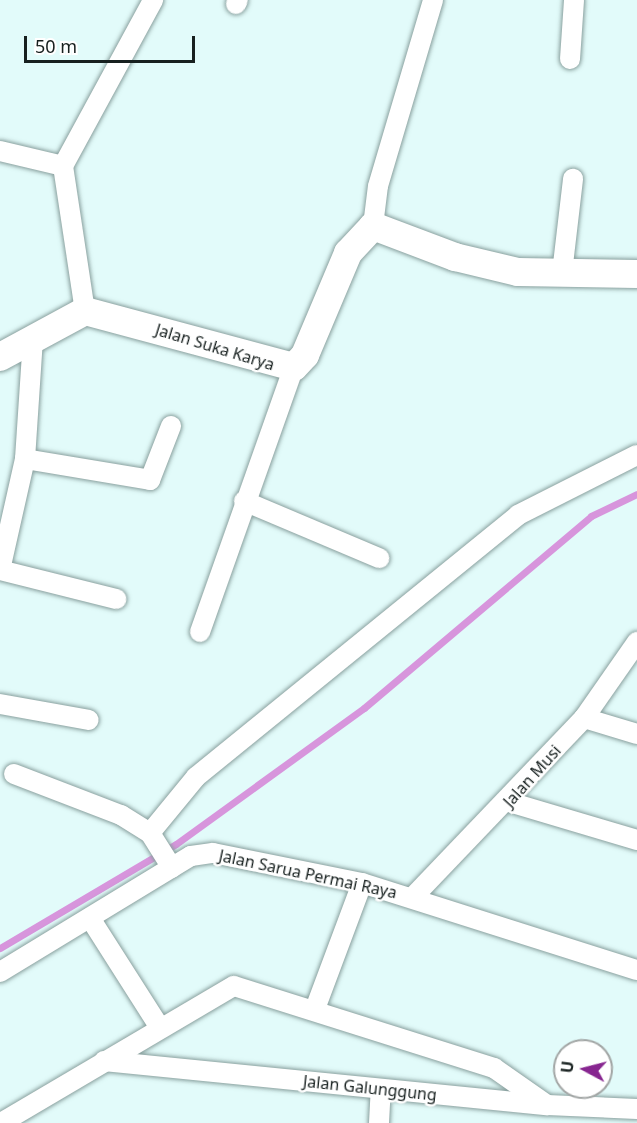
<!DOCTYPE html>
<html>
<head>
<meta charset="utf-8">
<style>
	body { margin:0 }
	#map { position:relative; width:637px; height:1123px; overflow:hidden; background:#e2fbfa; font-family:"Noto Sans",sans-serif }
	div>[style] { position:absolute }
	.stream>* { height:7px; margin:-3.5px; padding:0 3.5px; transform-origin:3.5px; border-radius:3.5px; background:#d795dc }
	.roads { filter:drop-shadow(0 0 2px #89a09e) drop-shadow(0 0 2px #89a09e) }
	.street>* { height:20px; margin:-10px; padding:0 10px; transform-origin:10px; border-radius:10px; background:#fff }
	.secondary>* { height:28px; margin:-14px; padding:0 14px; transform-origin:14px; border-radius:14px; background:#fff }
	span { translate:-50% -50%; white-space:nowrap; text-align:center; line-height:1.15; -webkit-text-stroke:5px #fff; paint-order:stroke }
	.street-label { font-size:16px; color:#17201f }
	.north { position:absolute; left:553px; top:1039px; width:60px; height:60px; box-sizing:border-box; background:#fff; border:2px solid #a2a6a5; border-radius:50%; rotate:277deg; font-size:16px; font-weight:700; line-height:24px; text-align:center; color:#17201f }
	.north::after { content:''; display:block; margin:auto; width:21px; height:27px; background:#872690; clip-path:polygon(50% 0,100% 100%,50% 72%,0 100%) }
	.scale { position:absolute; left:24px; top:36px; width:171px; height:27px; box-sizing:border-box; border:3px solid #17201f; border-top:0; padding-left:8px; font-size:18px; line-height:21px; white-space:nowrap; color:#17201f; -webkit-text-stroke:4px #fff; paint-order:stroke }
</style>
</head>
<body>
<div id="map">
	<div class="stream">
		<div style="left:0;top:948px;width:204px;rotate:-30.6deg"></div>
		<div style="left:176px;top:844px;width:232px;rotate:-35.9deg"></div>
		<div style="left:364px;top:708px;width:297px;rotate:-40.2deg"></div>
		<div style="left:591px;top:516px;width:51px;rotate:-25.6deg"></div>
	</div>
	<div class="roads">
		<div class="street">
			<div style="left:236px;top:4px;width:4px;rotate:-63deg"></div>
			<div style="left:570px;top:59px;width:59px;rotate:-86.1deg"></div>
			<div style="left:0;top:151px;width:65px;rotate:13.4deg"></div>
			<div style="left:63px;top:166px;width:189px;rotate:-61.5deg"></div>
			<div style="left:63px;top:166px;width:147px;rotate:81.4deg"></div>
			<div style="left:373px;top:226px;width:40px;rotate:-82.9deg"></div>
			<div style="left:378px;top:186px;width:194px;rotate:-73.5deg"></div>
			<div style="left:562px;top:273px;width:95px;rotate:-83.3deg"></div>
			<div style="left:25px;top:459px;width:127px;rotate:9.5deg"></div>
			<div style="left:150px;top:480px;width:58px;rotate:-68.7deg"></div>
			<div style="left:244px;top:501px;width:147px;rotate:22.9deg"></div>
			<div style="left:0;top:570px;width:114px;rotate:-77.3deg"></div>
			<div style="left:25px;top:459px;width:122px;rotate:-86.2deg"></div>
			<div style="left:0;top:570px;width:120px;rotate:14deg"></div>
			<div style="left:200px;top:632px;width:281px;rotate:-70.5deg"></div>
			<div style="left:0;top:704px;width:90px;rotate:10.2deg"></div>
			<div style="left:584px;top:718px;width:55px;rotate:16.8deg"></div>
			<div style="left:14px;top:774px;width:115px;rotate:21deg"></div>
			<div style="left:121px;top:815px;width:34px;rotate:32deg"></div>
			<div style="left:150px;top:833px;width:41px;rotate:57.8deg"></div>
			<div style="left:509px;top:802px;width:134px;rotate:16.5deg"></div>
			<div style="left:150px;top:833px;width:72px;rotate:-50.6deg"></div>
			<div style="left:196px;top:777px;width:415px;rotate:-39.1deg"></div>
			<div style="left:518px;top:515px;width:133px;rotate:-26.8deg"></div>
			<div style="left:413px;top:897px;width:248px;rotate:-46.3deg"></div>
			<div style="left:584px;top:718px;width:93px;rotate:-55.1deg"></div>
			<div style="left:90px;top:918px;width:130px;rotate:57.5deg"></div>
			<div style="left:0;top:972px;width:223px;rotate:-31.3deg"></div>
			<div style="left:191px;top:856px;width:22px;rotate:-8deg"></div>
			<div style="left:213px;top:853px;width:152px;rotate:11.4deg"></div>
			<div style="left:362px;top:883px;width:288px;rotate:17.6deg"></div>
			<div style="left:315px;top:1009px;width:134px;rotate:-69.5deg"></div>
			<div style="left:104px;top:1061px;width:445px;rotate:5.7deg"></div>
			<div style="left:547px;top:1105px;width:90px;rotate:2.5deg"></div>
			<div style="left:1px;top:1123px;width:270px;rotate:-30.5deg"></div>
			<div style="left:234px;top:986px;width:273px;rotate:17.5deg"></div>
			<div style="left:494px;top:1068px;width:65px;rotate:34.9deg"></div>
			<div style="left:379px;top:1123px;width:33px;rotate:-87deg"></div>
		</div>
		<div class="secondary">
			<div style="left:0;top:357px;width:97px;rotate:-28.4deg"></div>
			<div style="left:85px;top:311px;width:216px;rotate:15deg"></div>
			<div style="left:294px;top:367px;width:16px;rotate:-47deg"></div>
			<div style="left:305px;top:355px;width:111px;rotate:-67.1deg"></div>
			<div style="left:348px;top:253px;width:37px;rotate:-47deg"></div>
			<div style="left:373px;top:226px;width:88px;rotate:20.7deg"></div>
			<div style="left:455px;top:257px;width:65px;rotate:13.4deg"></div>
			<div style="left:518px;top:272px;width:119px;rotate:1deg"></div>
		</div>
	</div>
	<div class="street-label">
		<span style="left:215px;top:347px;rotate:17deg">Jalan Suka Karya</span>
		<span style="left:532px;top:776px;rotate:-48deg">Jalan Musi</span>
		<span style="left:308px;top:874px;rotate:12deg">Jalan Sarua Permai Raya</span>
		<span style="left:370px;top:1088px;rotate:6deg">Jalan Galunggung</span>
	</div>
	<div class="north">U</div>
	<div class="scale">50 m</div>
</div>
</body>
</html>
